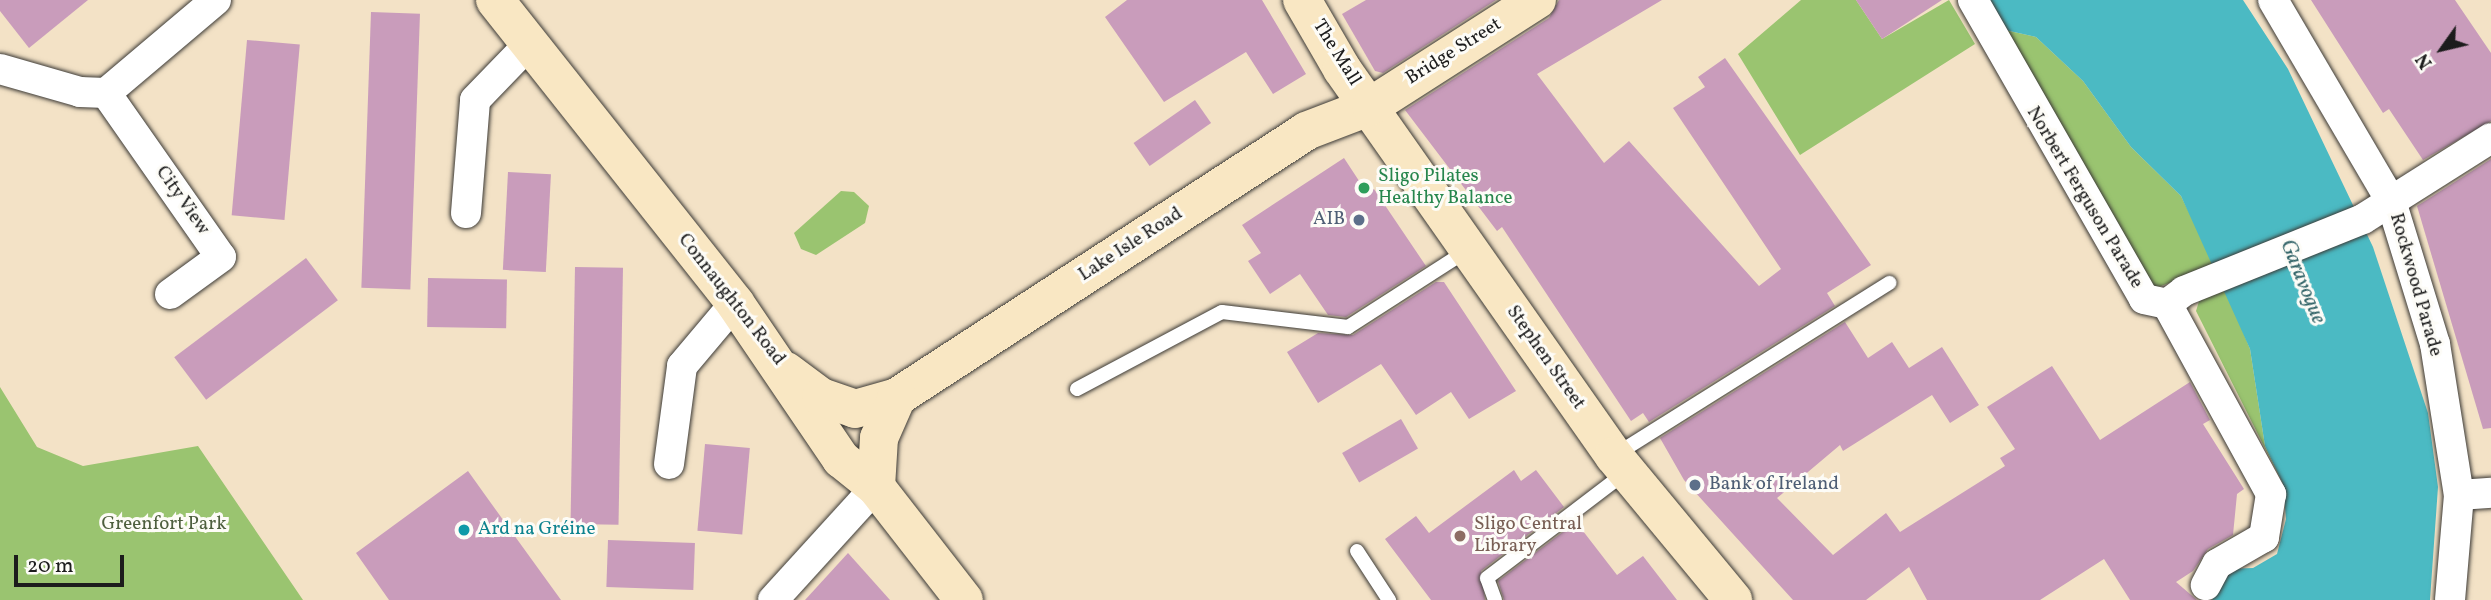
<!DOCTYPE html>
<html>
<head>
<meta charset="utf-8">
<style>
	body { margin:0 }
	#map { position:relative; width:2491px; height:600px; overflow:hidden; background:#f3e2c6; font-family:Vollkorn,serif }
	div>[style] { position:absolute }
	.green>* { inset:0; background:#9ac470 }
	.water>* { inset:0; background:#4bbac3 }
	.building>* { inset:0; background:#c99cbb; transform-origin:0 0 }
	.roads { filter:drop-shadow(0 0 2px #3c3a36) drop-shadow(0 0 2px #3c3a36) }
	.lane>* { height:14px; margin:-7px; padding:0 7px; transform-origin:7px; border-radius:7px; background:#fff }
	.street>* { height:30px; margin:-15px; padding:0 15px; transform-origin:15px; border-radius:15px; background:#fff }
	.secondary>* { height:38px; margin:-19px; padding:0 19px; transform-origin:19px; border-radius:19px; background:#f9e7c3 }
	.dots>* { width:19px; height:19px; translate:-50% -50%; box-sizing:border-box; border:4px solid #fdfcf7; border-radius:50% }
	span { translate:-50% -50%; white-space:nowrap; text-align:center; line-height:1.15; -webkit-text-stroke:6px #fdfcf7; paint-order:stroke }
	.street-label { font-size:19px; color:#1c1c1c }
	.leisure-label { font-size:19px; color:#27864d }
	.left { translate:0 -50%; text-align:left }
	.service-label { font-size:19px; color:#4e5e75 }
	.right { translate:-100% -50%; text-align:right }
	.park-label { font-size:19px; color:#4e5f3e }
	.education-label { font-size:19px; color:#785e54 }
	.culture-label { font-size:19px; color:#0d838f }
	.water-label { font-size:21px; color:#316367; font-style:italic }
	.north { position:absolute; left:2407px; top:14px; width:70px; height:70px; -webkit-text-stroke:5px #fdfcf7; paint-order:stroke; rotate:236deg; font-size:19px; font-weight:700; line-height:28px; text-align:center; color:#1c1c1c }
	.north::after { content:''; display:block; margin:auto; width:24px; height:32px; background:#1c1c1c; clip-path:polygon(50% 0,100% 100%,50% 72%,0 100%) }
	.scale { position:absolute; left:14px; top:555px; width:110px; height:32px; box-sizing:border-box; border:4px solid #1c1c1c; border-top:0; padding-left:9px; font-size:21px; line-height:24px; white-space:nowrap; color:#1c1c1c; -webkit-text-stroke:5px #fdfcf7; paint-order:stroke }
</style>
</head>
<body>
<div id="map">
	<div class="green">
		<div style="clip-path:polygon(1801px 0,1856px 0,1882px 39px,1949px 0,1975px 44px,1800px 155px,1738px 54px)"></div>
		<div style="clip-path:polygon(2005px 30px,2036px 37px,2083px 81px,2131px 147px,2181px 196px,2215px 265px,2156px 288px,2144px 283px)"></div>
		<div style="clip-path:polygon(841px 191px,854px 192px,869px 206px,865px 223px,816px 255px,801px 249px,794px 233px)"></div>
		<div style="clip-path:polygon(2223px 283px,2250px 349px,2265px 446px,2283px 484px,2196px 311px,2201px 295px)"></div>
		<div style="clip-path:polygon(0 387px,37px 447px,83px 466px,198px 446px,303px 600px,0 600px)"></div>
	</div>
	<div class="water">
		<div style="clip-path:polygon(1988px 0,2243px 0,2288px 69px,2373px 247px,2428px 413px,2438px 487px,2430px 600px,2212px 600px,2226px 569px,2253px 568px,2277px 554px,2286px 519px,2283px 484px,2265px 446px,2250px 349px,2181px 196px,2131px 147px,2083px 81px,2036px 37px,2005px 30px)"></div>
	</div>
	<div class="building">
		<div style="clip-path:polygon(0 0,88px 0,29px 48px,0 11px)"></div>
		<div style="clip-path:polygon(1127px 0,1262px 0,1306px 74px,1273px 94px,1246px 52px,1164px 102px,1105px 17px)"></div>
		<div style="clip-path:polygon(1366px 0,1496px 0,1383px 73px,1375px 71px,1342px 14px)"></div>
		<div style="clip-path:polygon(1559px 0,1662px 0,1537px 74px,1604px 163px,1629px 141px,1759px 286px,1781px 269px,1673px 108px,1705px 87px,1698px 77px,1725px 58px,1871px 265px,1827px 293px,1835px 306px,1649px 422px,1643px 413px,1631px 421px,1502px 227px,1497px 231px,1405px 110px,1549px 18px)"></div>
		<div style="clip-path:polygon(1856px 0,1942px 0,1882px 39px)"></div>
		<div style="clip-path:polygon(2311px 0,2455px 0,2491px 53px,2491px 121px,2423px 160px,2389px 109px,2383px 113px)"></div>
		<div style="left:371px;top:12px;width:49px;height:276px;rotate:2deg"></div>
		<div style="left:247px;top:40px;width:53px;height:176px;rotate:5deg"></div>
		<div style="left:1195px;top:100px;width:28px;height:75px;rotate:55deg"></div>
		<div style="clip-path:polygon(1344px 158px,1367px 193px,1374px 189px,1426px 266px,1346px 317px,1328px 315px,1300px 274px,1270px 294px,1248px 261px,1261px 253px,1242px 225px)"></div>
		<div style="clip-path:polygon(2491px 159px,2491px 428px,2483px 429px,2417px 206px)"></div>
		<div style="left:508px;top:172px;width:43px;height:98px;rotate:3deg"></div>
		<div style="left:306px;top:258px;width:53px;height:165px;rotate:53deg"></div>
		<div style="left:575px;top:267px;width:48px;height:257px;rotate:1deg"></div>
		<div style="left:428px;top:278px;width:79px;height:49px;rotate:1deg"></div>
		<div style="clip-path:polygon(1436px 282px,1444px 282px,1516px 391px,1469px 419px,1451px 392px,1416px 415px,1381px 364px,1318px 403px,1287px 352px,1318px 333px,1353px 335px)"></div>
		<div style="clip-path:polygon(1845px 322px,1868px 358px,1892px 342px,1909px 368px,1942px 347px,1979px 405px,1950px 423px,1932px 395px,1843px 451px,1840px 445px,1777px 498px,1833px 555px,1886px 513px,1900px 532px,2005px 466px,2000px 458px,2015px 449px,1987px 407px,2052px 366px,2100px 440px,2190px 382px,2210px 420px,2203px 424px,2244px 489px,2237px 494px,2233px 535px,2208px 549px,2193px 571px,2176px 582px,2197px 600px,2130px 600px,2104px 559px,2040px 600px,1927px 600px,1909px 567px,1866px 600px,1793px 600px,1684px 480px,1660px 438px)"></div>
		<div style="left:1401px;top:419px;width:34px;height:68px;rotate:60deg"></div>
		<div style="left:705px;top:444px;width:45px;height:87px;rotate:5deg"></div>
		<div style="clip-path:polygon(1514px 470px,1521px 481px,1536px 470px,1564px 507px,1481px 571px,1485px 600px,1431px 600px,1385px 539px,1416px 516px,1429px 533px)"></div>
		<div style="clip-path:polygon(468px 471px,488px 499px,561px 600px,389px 600px,356px 553px)"></div>
		<div style="clip-path:polygon(1576px 522px,1617px 575px,1643px 556px,1677px 600px,1504px 600px,1498px 581px)"></div>
		<div style="left:608px;top:540px;width:87px;height:47px;rotate:2deg"></div>
		<div style="clip-path:polygon(848px 553px,890px 600px,805px 600px)"></div>
	</div>
	<div class="roads">
		<div class="lane">
			<div style="left:1077px;top:389px;width:164px;rotate:-28deg"></div>
			<div style="left:1222px;top:312px;width:127px;rotate:6.8deg"></div>
			<div style="left:1348px;top:327px;width:143px;rotate:-32.7deg"></div>
			<div style="left:1615px;top:455px;width:324px;rotate:-32.1deg"></div>
			<div style="left:1357px;top:551px;width:59px;rotate:56.9deg"></div>
			<div style="left:1495px;top:600px;width:23px;rotate:-110deg"></div>
			<div style="left:1487px;top:578px;width:173px;rotate:-37.3deg"></div>
		</div>
		<div class="street">
			<div style="left:1973px;top:0;width:344px;rotate:60.2deg"></div>
			<div style="left:2144px;top:299px;width:24px;rotate:12deg"></div>
			<div style="left:2167px;top:304px;width:217px;rotate:61.3deg"></div>
			<div style="left:2271px;top:494px;width:44px;rotate:99.2deg"></div>
			<div style="left:2264px;top:537px;width:54px;rotate:150.1deg"></div>
			<div style="left:2217px;top:564px;width:24px;rotate:118deg"></div>
			<div style="left:2273px;top:0;width:233px;rotate:59.6deg"></div>
			<div style="left:2391px;top:201px;width:150px;rotate:72.9deg"></div>
			<div style="left:2435px;top:344px;width:153px;rotate:81deg"></div>
			<div style="left:2459px;top:495px;width:105px;rotate:94.9deg"></div>
			<div style="left:0;top:69px;width:83px;rotate:16deg"></div>
			<div style="left:80px;top:92px;width:26px;rotate:2deg"></div>
			<div style="left:106px;top:93px;width:144px;rotate:-40.2deg"></div>
			<div style="left:106px;top:93px;width:200px;rotate:55deg"></div>
			<div style="left:221px;top:257px;width:63px;rotate:144deg"></div>
			<div style="left:466px;top:213px;width:113px;rotate:-85.4deg"></div>
			<div style="left:475px;top:100px;width:78px;rotate:-46deg"></div>
			<div style="left:2167px;top:304px;width:21px;rotate:-37deg"></div>
			<div style="left:2184px;top:291px;width:193px;rotate:-21.9deg"></div>
			<div style="left:2363px;top:219px;width:151px;rotate:-32.3deg"></div>
			<div style="left:669px;top:464px;width:99px;rotate:-82.4deg"></div>
			<div style="left:682px;top:366px;width:82px;rotate:-49.9deg"></div>
			<div style="left:2459px;top:495px;width:32px;rotate:-4deg"></div>
			<div style="left:773px;top:600px;width:153px;rotate:-47.7deg"></div>
		</div>
		<div class="secondary">
			<div style="left:495px;top:0;width:387px;rotate:51.6deg"></div>
			<div style="left:735px;top:303px;width:189px;rotate:55.8deg"></div>
			<div style="left:841px;top:459px;width:45px;rotate:38.7deg"></div>
			<div style="left:876px;top:487px;width:143px;rotate:52.1deg"></div>
			<div style="left:1302px;top:0;width:80px;rotate:59.9deg"></div>
			<div style="left:1342px;top:69px;width:473px;rotate:54.9deg"></div>
			<div style="left:1614px;top:456px;width:187px;rotate:50.4deg"></div>
			<div style="left:786px;top:371px;width:44px;rotate:36.6deg"></div>
			<div style="left:821px;top:397px;width:36px;rotate:19deg"></div>
			<div style="left:855px;top:409px;width:44px;rotate:-15.9deg"></div>
			<div style="left:897px;top:397px;width:488px;rotate:-33deg"></div>
			<div style="left:1306px;top:131px;width:70px;rotate:-21deg"></div>
			<div style="left:1371px;top:106px;width:197px;rotate:-32.6deg"></div>
			<div style="left:876px;top:487px;width:49px;rotate:-86.5deg"></div>
			<div style="left:879px;top:438px;width:45px;rotate:-66.3deg"></div>
		</div>
	</div>
	<div class="dots">
		<div style="left:1364px;top:188px;background:#2e9e5b"></div>
		<div style="left:1359px;top:220px;background:#5c6f8a"></div>
		<div style="left:1695px;top:485px;background:#5c6f8a"></div>
		<div style="left:464px;top:530px;background:#0f9aa8"></div>
		<div style="left:1460px;top:536px;background:#8d6e63"></div>
	</div>
	<div class="street-label">
		<span style="left:1454px;top:52px;rotate:-32deg">Bridge Street</span>
		<span style="left:1336px;top:53px;rotate:58deg">The Mall</span>
		<span style="left:2084px;top:198px;rotate:59deg">Norbert Ferguson Parade</span>
		<span style="left:182px;top:201px;rotate:55deg">City View</span>
		<span style="left:1131px;top:245px;rotate:-33deg">Lake Isle Road</span>
		<span style="left:2415px;top:285px;rotate:74deg">Rockwood Parade</span>
		<span style="left:731px;top:300px;rotate:52deg">Connaughton Road</span>
		<span style="left:1545px;top:358px;rotate:55deg">Stephen Street</span>
	</div>
	<div class="leisure-label">
		<span class="left" style="left:1378px;top:188px">Sligo Pilates<br>Healthy Balance</span>
	</div>
	<div class="service-label">
		<span class="right" style="left:1345px;top:220px">AIB</span>
		<span class="left" style="left:1709px;top:485px">Bank of Ireland</span>
	</div>
	<div class="park-label">
		<span style="left:164px;top:525px">Greenfort Park</span>
	</div>
	<div class="education-label">
		<span class="left" style="left:1474px;top:536px">Sligo Central<br>Library</span>
	</div>
	<div class="culture-label">
		<span class="left" style="left:478px;top:530px">Ard na Gréine</span>
	</div>
	<div class="water-label">
		<span style="left:2302px;top:282px;rotate:68deg">Garavogue</span>
	</div>
	<div class="north">N</div>
	<div class="scale">20 m</div>
</div>
</body>
</html>
